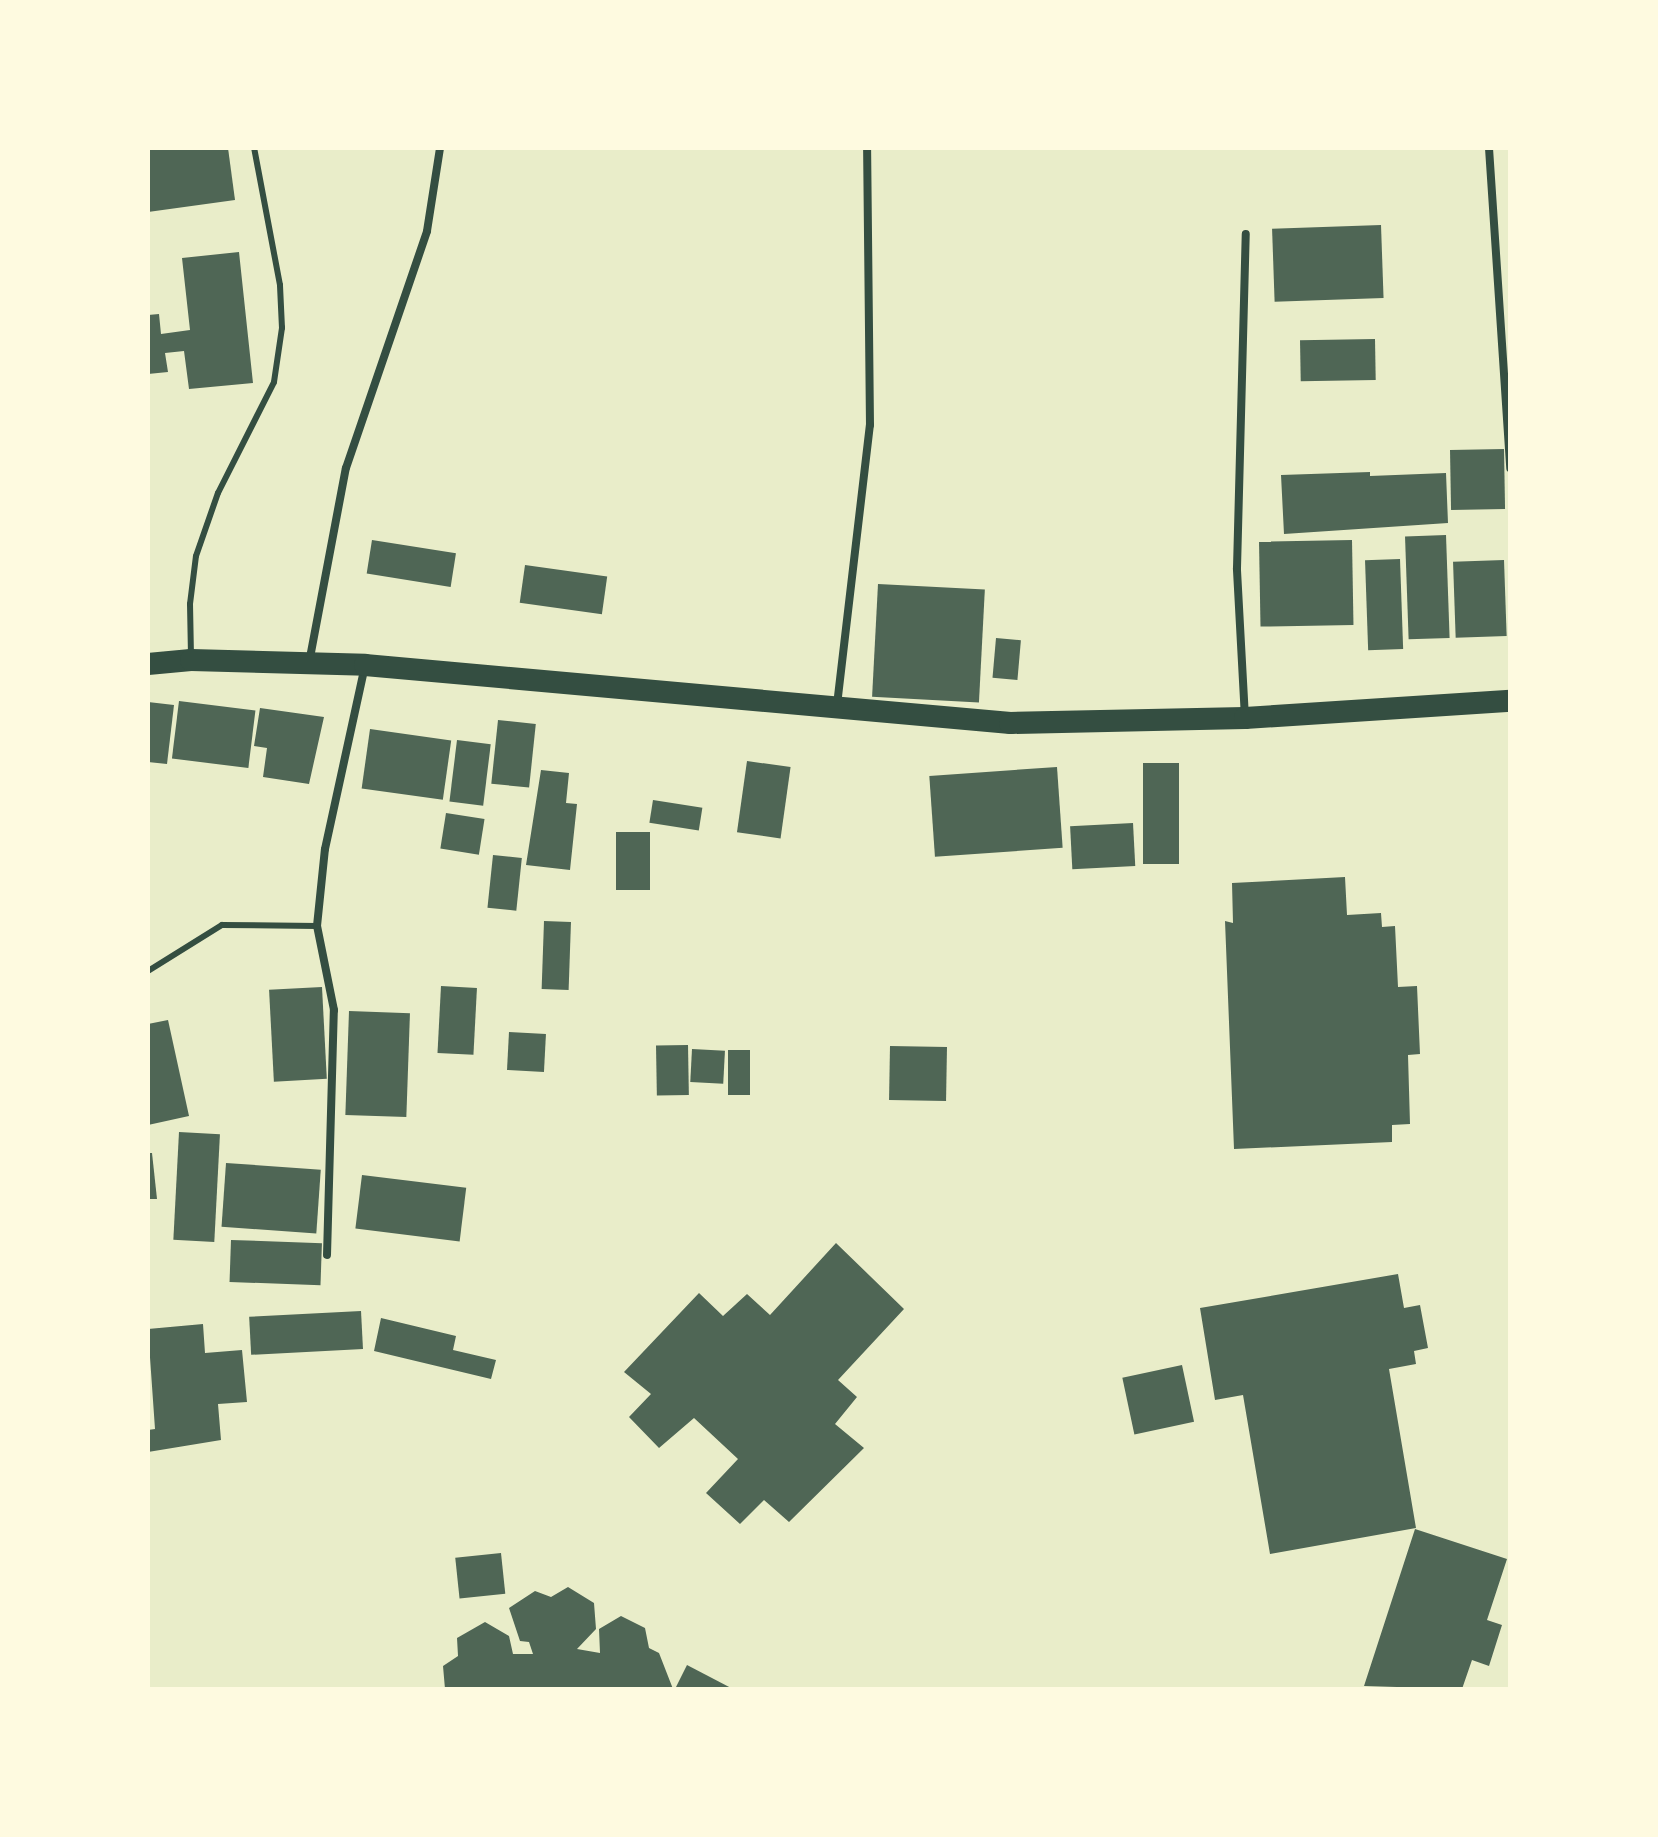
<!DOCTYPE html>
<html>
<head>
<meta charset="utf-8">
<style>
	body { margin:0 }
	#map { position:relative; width:1658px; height:1837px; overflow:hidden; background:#e9edc9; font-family:Jost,sans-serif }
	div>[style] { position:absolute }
	.building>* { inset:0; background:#4f6655; transform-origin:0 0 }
	.service>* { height:6px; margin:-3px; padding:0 3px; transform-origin:3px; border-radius:3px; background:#344e41 }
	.minor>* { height:8px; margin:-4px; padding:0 4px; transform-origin:4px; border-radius:4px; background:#344e41 }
	.trunk>* { height:22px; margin:-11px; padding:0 11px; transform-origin:11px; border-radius:11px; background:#344e41 }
	span { translate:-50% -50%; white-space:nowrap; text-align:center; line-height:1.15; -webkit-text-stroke:6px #fefae0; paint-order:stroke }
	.frame { position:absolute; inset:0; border:150px solid #fefae0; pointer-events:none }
</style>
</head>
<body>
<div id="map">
	<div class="building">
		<div style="clip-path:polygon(148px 148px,228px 148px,235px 200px,148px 212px)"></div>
		<div style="left:1381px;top:225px;width:73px;height:109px;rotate:88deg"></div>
		<div style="clip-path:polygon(239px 252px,253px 383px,189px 389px,184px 351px,165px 353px,168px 372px,148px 374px,148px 315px,159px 314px,161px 334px,190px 330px,182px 258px)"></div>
		<div style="left:1375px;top:339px;width:41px;height:75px;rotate:89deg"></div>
		<div style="left:1504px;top:449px;width:60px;height:54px;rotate:89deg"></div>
		<div style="clip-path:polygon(1370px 472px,1370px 476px,1446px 473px,1448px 523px,1284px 534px,1281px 475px)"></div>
		<div style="left:1446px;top:535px;width:103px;height:41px;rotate:88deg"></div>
		<div style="left:372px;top:540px;width:85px;height:34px;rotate:9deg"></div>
		<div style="left:1352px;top:540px;width:85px;height:93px;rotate:89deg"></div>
		<div style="left:1400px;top:559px;width:90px;height:35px;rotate:88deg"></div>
		<div style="left:1504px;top:560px;width:76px;height:51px;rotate:88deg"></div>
		<div style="left:525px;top:565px;width:83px;height:38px;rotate:8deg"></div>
		<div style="left:878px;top:584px;width:107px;height:113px;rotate:3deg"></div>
		<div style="left:996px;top:638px;width:25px;height:40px;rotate:5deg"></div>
		<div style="left:179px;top:701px;width:77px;height:58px;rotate:7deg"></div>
		<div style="clip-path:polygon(148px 702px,174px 705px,167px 764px,148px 762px)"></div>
		<div style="clip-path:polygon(260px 708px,324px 717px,309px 784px,263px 777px,267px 748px,254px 746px)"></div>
		<div style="left:498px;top:720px;width:38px;height:64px;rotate:6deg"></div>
		<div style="left:370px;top:729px;width:82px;height:60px;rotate:8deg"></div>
		<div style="left:457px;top:740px;width:34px;height:62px;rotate:7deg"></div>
		<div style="left:747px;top:761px;width:44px;height:72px;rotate:8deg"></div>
		<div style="left:1179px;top:763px;width:101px;height:36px;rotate:90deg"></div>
		<div style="left:1057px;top:767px;width:81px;height:128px;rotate:86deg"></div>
		<div style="clip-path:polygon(541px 770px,569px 773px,566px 803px,577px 804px,570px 870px,526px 865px)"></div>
		<div style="left:653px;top:800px;width:50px;height:23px;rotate:9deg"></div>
		<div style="left:446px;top:813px;width:39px;height:36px;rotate:9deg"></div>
		<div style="left:1133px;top:823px;width:43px;height:63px;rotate:87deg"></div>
		<div style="left:616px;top:832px;width:34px;height:58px"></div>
		<div style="left:493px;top:855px;width:29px;height:53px;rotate:6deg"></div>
		<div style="clip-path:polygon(1345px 877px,1347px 915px,1381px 913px,1382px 927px,1395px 926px,1398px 987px,1417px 986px,1420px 1054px,1408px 1055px,1410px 1124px,1392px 1125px,1392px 1142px,1234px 1149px,1225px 921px,1233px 923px,1232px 883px)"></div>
		<div style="left:544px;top:921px;width:27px;height:68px;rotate:2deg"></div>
		<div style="left:441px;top:986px;width:36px;height:67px;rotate:3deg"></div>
		<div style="left:322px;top:987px;width:92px;height:53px;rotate:87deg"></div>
		<div style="left:349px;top:1011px;width:61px;height:104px;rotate:2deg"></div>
		<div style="clip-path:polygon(168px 1020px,189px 1116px,148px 1125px,148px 1024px)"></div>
		<div style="left:509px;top:1032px;width:37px;height:38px;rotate:3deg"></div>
		<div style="left:688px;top:1045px;width:50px;height:32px;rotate:89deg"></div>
		<div style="left:890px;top:1046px;width:57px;height:54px;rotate:1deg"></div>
		<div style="left:692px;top:1049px;width:33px;height:33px;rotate:3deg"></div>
		<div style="left:728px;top:1050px;width:22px;height:45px"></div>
		<div style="left:179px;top:1132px;width:41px;height:108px;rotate:3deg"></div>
		<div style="clip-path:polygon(148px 1153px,152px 1153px,157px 1199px,148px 1199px)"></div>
		<div style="left:226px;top:1163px;width:95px;height:64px;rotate:4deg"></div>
		<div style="left:362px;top:1175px;width:105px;height:54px;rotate:7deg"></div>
		<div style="left:231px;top:1240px;width:91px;height:42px;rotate:2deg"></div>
		<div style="clip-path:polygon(836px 1243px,904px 1309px,838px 1380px,857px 1397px,835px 1424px,864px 1448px,789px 1522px,764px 1500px,740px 1524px,706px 1493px,738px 1459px,694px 1418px,659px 1448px,629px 1417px,651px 1394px,624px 1372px,699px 1293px,723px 1316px,747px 1294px,770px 1315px)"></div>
		<div style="clip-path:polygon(1398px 1274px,1404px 1308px,1420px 1305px,1428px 1348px,1414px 1351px,1416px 1364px,1389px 1369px,1416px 1528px,1270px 1554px,1243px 1395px,1215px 1400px,1200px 1308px)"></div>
		<div style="left:361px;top:1311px;width:38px;height:112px;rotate:87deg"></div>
		<div style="clip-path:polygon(381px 1318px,456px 1336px,453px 1350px,496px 1360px,491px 1379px,374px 1351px)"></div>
		<div style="clip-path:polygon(203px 1324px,205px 1353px,242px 1350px,247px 1402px,218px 1404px,221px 1440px,148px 1452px,148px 1430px,155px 1429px,148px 1329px)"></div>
		<div style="left:1182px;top:1365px;width:58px;height:61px;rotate:78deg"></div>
		<div style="clip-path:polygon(1415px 1529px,1507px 1559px,1487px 1620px,1502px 1625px,1489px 1666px,1472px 1660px,1462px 1689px,1364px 1686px)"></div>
		<div style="left:501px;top:1553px;width:41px;height:46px;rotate:84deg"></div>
		<div style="clip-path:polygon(568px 1587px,594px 1603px,596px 1629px,577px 1649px,600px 1653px,599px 1629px,621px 1616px,645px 1628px,649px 1648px,659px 1653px,673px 1689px,445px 1689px,443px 1666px,458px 1656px,457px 1638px,485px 1622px,509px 1636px,513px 1654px,533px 1654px,529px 1642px,520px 1641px,509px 1608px,535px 1591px,551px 1597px)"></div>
		<div style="clip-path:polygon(687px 1665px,733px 1689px,675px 1689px)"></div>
	</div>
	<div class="service">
		<div style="left:191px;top:656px;width:52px;rotate:-91.1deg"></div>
		<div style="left:190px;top:604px;width:48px;rotate:-82.9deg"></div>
		<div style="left:196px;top:556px;width:67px;rotate:-70.8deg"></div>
		<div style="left:218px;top:493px;width:124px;rotate:-63.2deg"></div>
		<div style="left:274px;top:382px;width:55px;rotate:-81.6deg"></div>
		<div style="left:282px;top:328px;width:43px;rotate:-92.7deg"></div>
		<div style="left:280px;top:285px;width:139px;rotate:-100.7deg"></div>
		<div style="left:148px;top:971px;width:87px;rotate:-31.9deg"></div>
		<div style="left:222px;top:925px;width:95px;rotate:0.6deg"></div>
	</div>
	<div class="minor">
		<div style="left:1489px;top:148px;width:321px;rotate:86.2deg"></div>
		<div style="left:309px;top:663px;width:198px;rotate:-79.3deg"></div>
		<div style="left:346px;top:468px;width:250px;rotate:-71.1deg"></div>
		<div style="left:427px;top:231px;width:84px;rotate:-81.1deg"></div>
		<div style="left:837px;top:705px;width:282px;rotate:-83.3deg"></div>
		<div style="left:870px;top:425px;width:277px;rotate:-90.6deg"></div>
		<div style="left:1245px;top:718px;width:150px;rotate:-93.1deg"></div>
		<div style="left:1237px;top:568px;width:334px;rotate:-88.5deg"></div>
		<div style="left:327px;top:1255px;width:245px;rotate:-88.4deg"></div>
		<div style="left:334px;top:1010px;width:86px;rotate:-101.4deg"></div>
		<div style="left:317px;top:926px;width:77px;rotate:-84.1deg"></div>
		<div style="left:325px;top:849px;width:187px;rotate:-77.7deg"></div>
	</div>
	<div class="trunk">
		<div style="left:148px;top:664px;width:43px;rotate:-5.3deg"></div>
		<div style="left:191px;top:660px;width:174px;rotate:1.6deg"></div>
		<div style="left:365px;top:665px;width:648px;rotate:5.14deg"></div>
		<div style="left:1010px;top:723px;width:235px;rotate:-1.2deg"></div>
		<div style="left:1245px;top:718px;width:266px;rotate:-3.7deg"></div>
	</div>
	<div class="frame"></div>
</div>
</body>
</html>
